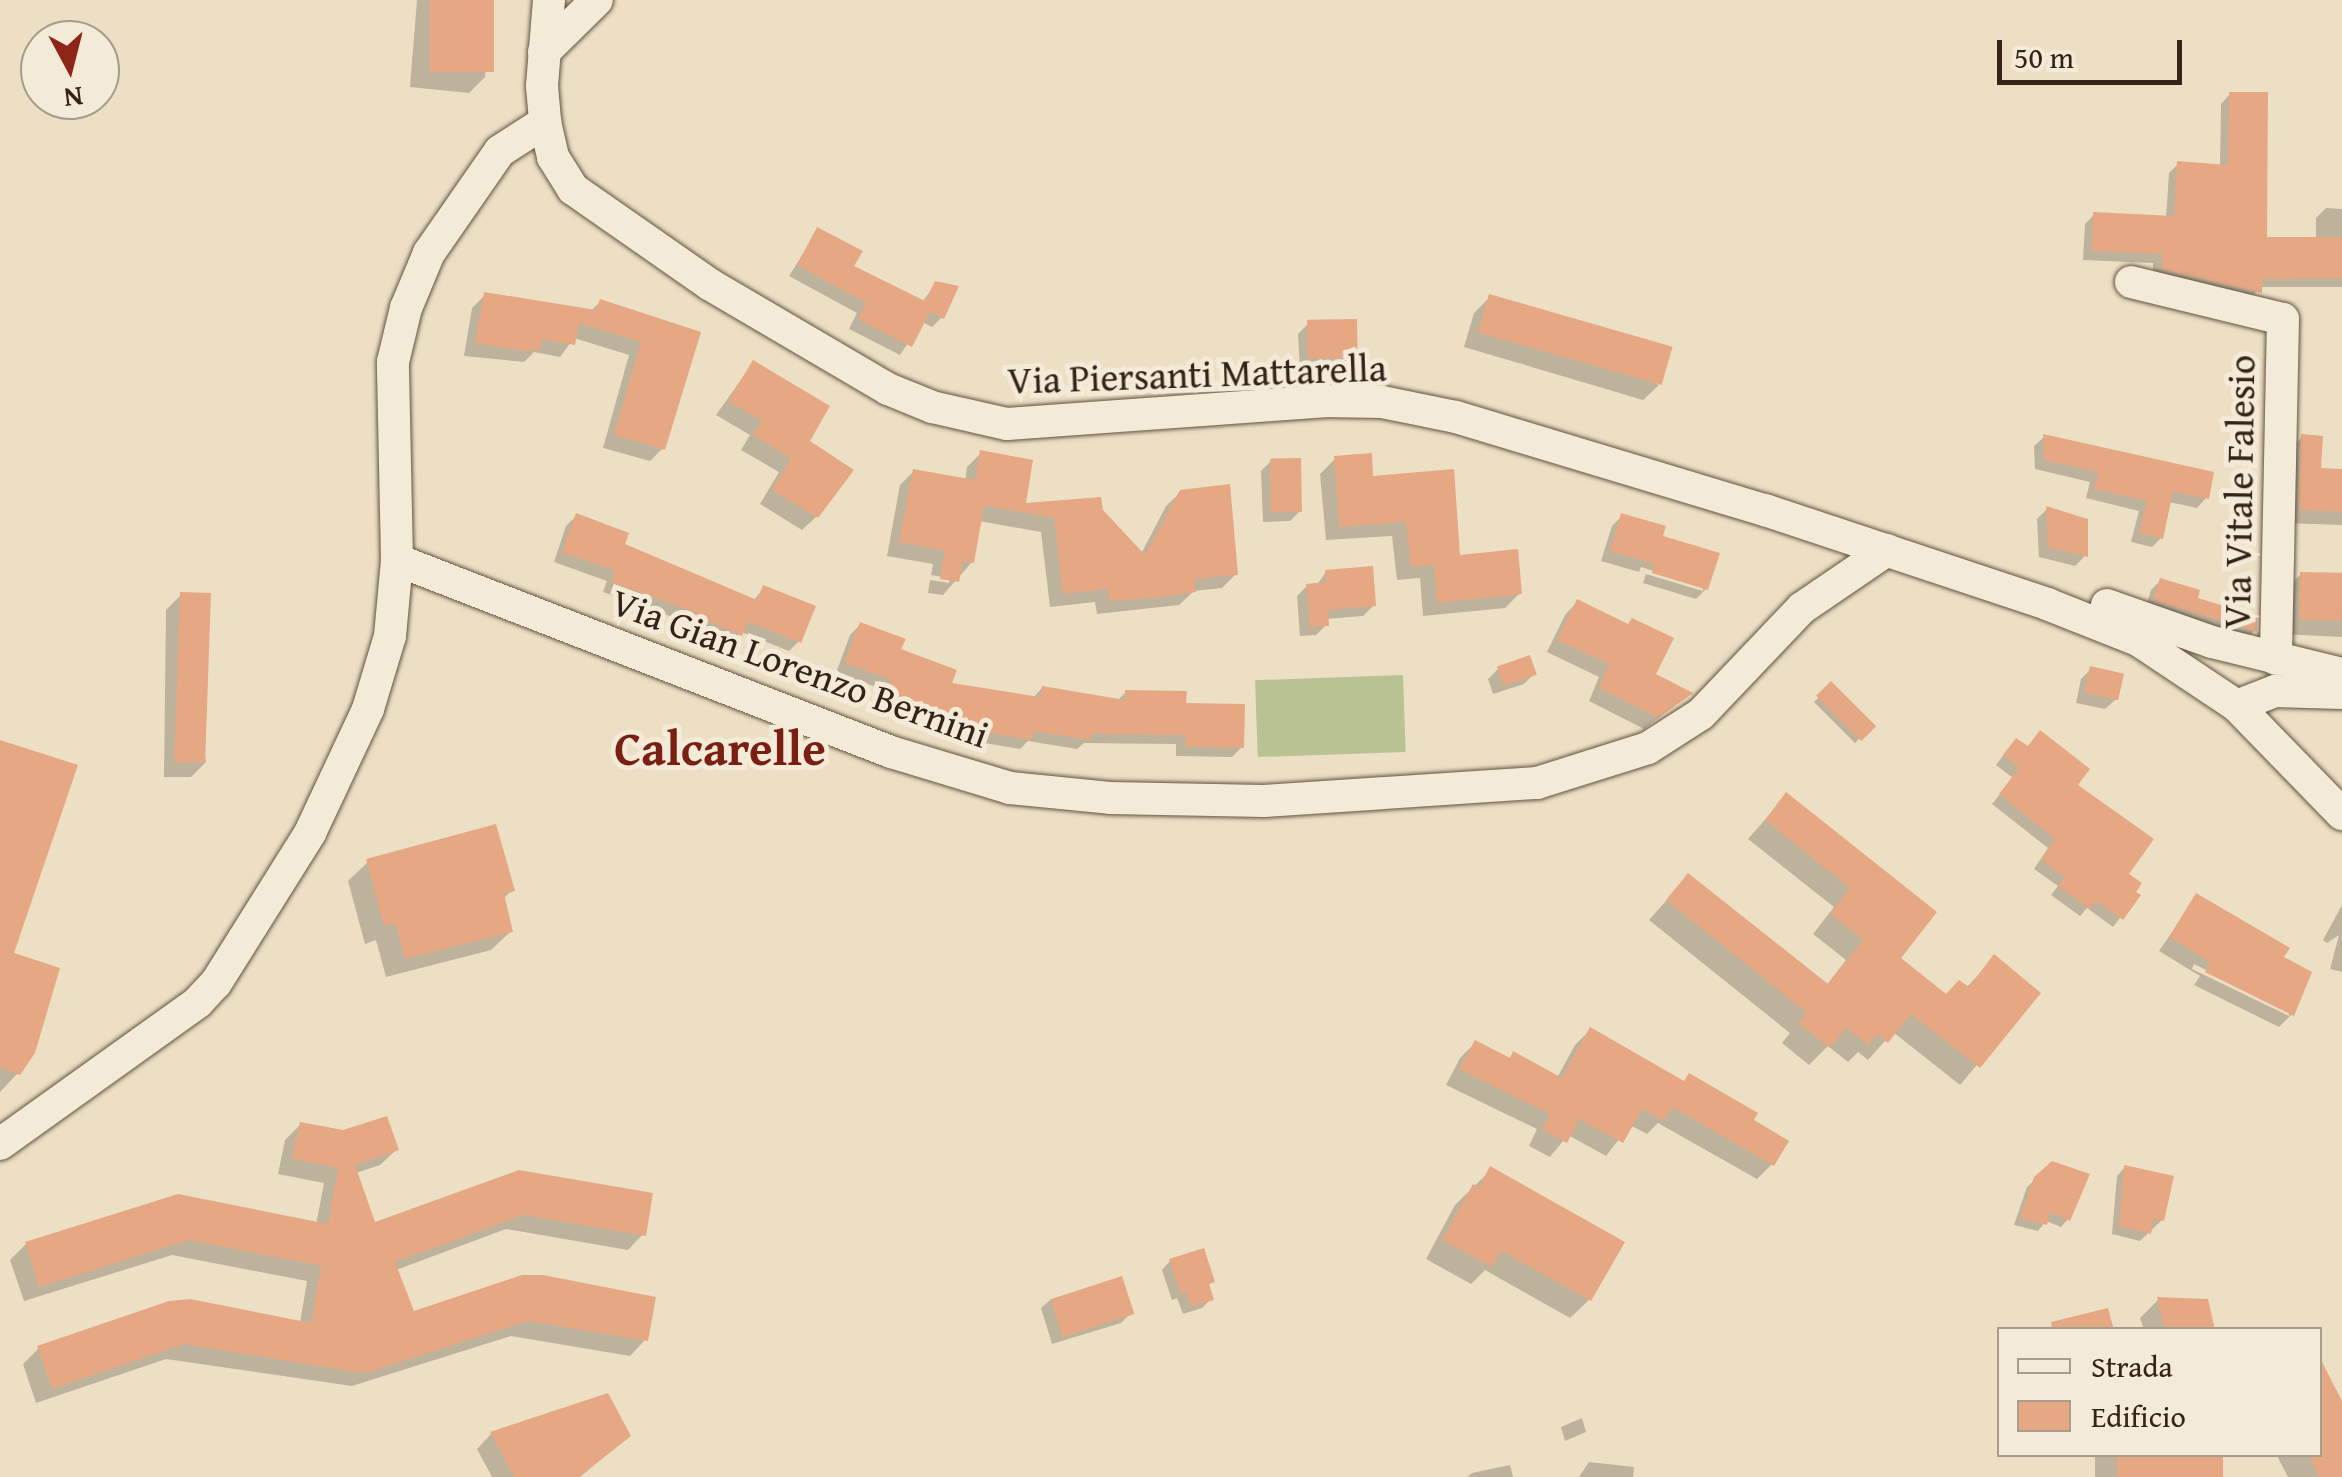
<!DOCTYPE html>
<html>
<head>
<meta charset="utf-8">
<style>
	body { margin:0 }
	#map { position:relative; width:2342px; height:1477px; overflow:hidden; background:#eddfc3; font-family:"Gentium Book Plus",serif }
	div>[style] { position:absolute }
	.green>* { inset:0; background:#b9c293; transform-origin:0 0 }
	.shadow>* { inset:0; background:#0003; transform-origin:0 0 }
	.building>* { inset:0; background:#e6a783; transform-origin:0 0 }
	.roads { filter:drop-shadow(0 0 2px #625342) drop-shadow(0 0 2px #625342) }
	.minor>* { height:32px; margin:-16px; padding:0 16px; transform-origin:16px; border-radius:16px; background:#f3ead8 }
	span { translate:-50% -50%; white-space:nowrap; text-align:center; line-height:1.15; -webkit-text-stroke:10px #f3ead8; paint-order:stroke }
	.street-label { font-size:38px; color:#342417 }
	.district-label { font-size:48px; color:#7a1f14; font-weight:700 }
	.legend { position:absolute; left:1997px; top:1327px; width:325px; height:130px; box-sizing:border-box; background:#f3ead8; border:2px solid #a79b8b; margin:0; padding:12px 18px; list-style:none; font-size:30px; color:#342417 }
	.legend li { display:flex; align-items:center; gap:20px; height:50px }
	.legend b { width:50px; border:2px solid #a79b8b }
	.north { position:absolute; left:20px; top:20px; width:100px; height:100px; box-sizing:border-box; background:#f3ead8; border:2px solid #a79b8b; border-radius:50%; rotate:173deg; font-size:28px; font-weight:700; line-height:40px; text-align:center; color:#342417 }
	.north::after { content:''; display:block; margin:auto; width:35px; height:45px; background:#8f2418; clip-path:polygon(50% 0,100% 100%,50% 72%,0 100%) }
	.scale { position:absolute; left:1997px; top:40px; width:185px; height:45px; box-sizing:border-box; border:5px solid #342417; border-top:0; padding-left:12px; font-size:30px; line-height:35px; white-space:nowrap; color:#342417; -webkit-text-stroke:8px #f3ead8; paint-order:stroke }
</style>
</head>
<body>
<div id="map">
	<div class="green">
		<div style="left:1403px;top:675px;width:77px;height:148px;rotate:88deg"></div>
	</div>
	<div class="shadow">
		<div style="clip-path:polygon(417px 0,491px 0,485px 77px,469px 93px,410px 87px)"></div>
		<div style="clip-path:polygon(2230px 94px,2265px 240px,2316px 239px,2316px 218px,2326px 208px,2342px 209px,2342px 287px,2259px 287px,2250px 301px,2153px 278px,2153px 263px,2083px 260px,2085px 224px,2094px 215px,2166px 218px,2169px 173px,2178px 164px,2220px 166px,2221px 104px)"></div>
		<div style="clip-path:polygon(818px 230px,851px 268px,922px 302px,936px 284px,942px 317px,932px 327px,922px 322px,900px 355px,849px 329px,857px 313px,789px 276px)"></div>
		<div style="clip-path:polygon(485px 295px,590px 312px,600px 302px,698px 333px,663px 448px,650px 461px,603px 448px,629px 355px,574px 338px,560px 357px,534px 352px,524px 362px,464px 356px,472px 308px)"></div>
		<div style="clip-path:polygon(1490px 297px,1659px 385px,1643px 400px,1464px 347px,1474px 313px)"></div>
		<div style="clip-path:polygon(1308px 324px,1356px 357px,1346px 367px,1300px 369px,1298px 334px)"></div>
		<div style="clip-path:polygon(753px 363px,807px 442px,816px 517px,802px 530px,760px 504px,779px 472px,741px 450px,750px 435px,716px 415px)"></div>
		<div style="clip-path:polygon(2044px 437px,2206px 498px,2197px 508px,2169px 502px,2161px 538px,2152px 547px,2131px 542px,2139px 511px,2086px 498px,2090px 482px,2035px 469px,2034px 446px)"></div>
		<div style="clip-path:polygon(2302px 437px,2318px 470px,2342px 471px,2342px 525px,2286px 523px,2288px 451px)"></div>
		<div style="clip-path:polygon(981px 453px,1023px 506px,1101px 511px,1141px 554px,1166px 506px,1181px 492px,1236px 574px,1222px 588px,1194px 591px,1179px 605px,1097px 614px,1095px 602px,1050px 607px,1041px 532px,979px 521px,972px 562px,943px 595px,928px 593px,930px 580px,949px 583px,949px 578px,931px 575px,933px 564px,887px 556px,900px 485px,914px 471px,965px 481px,967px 467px)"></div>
		<div style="clip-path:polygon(1335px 459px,1371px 478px,1458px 557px,1520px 593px,1505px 608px,1423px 616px,1420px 578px,1397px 580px,1392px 536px,1326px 540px,1320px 474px)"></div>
		<div style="clip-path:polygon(1271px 461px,1300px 511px,1290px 521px,1263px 522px,1261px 471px)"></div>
		<div style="clip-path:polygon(2047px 509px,2085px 521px,2085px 556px,2075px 566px,2039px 557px,2037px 519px)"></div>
		<div style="clip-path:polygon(576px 516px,622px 545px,753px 601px,764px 588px,799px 641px,789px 651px,741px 632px,730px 644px,688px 626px,689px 623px,603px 592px,607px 581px,554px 562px,566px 526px)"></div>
		<div style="clip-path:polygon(evenodd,1622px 516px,1660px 538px,1706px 589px,1696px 599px,1643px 583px,1646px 574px,1601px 561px,1612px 526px,1622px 516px,1641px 567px,1703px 586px,1703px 591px,1639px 572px,1641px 567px)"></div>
		<div style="clip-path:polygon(1326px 572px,1373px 606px,1363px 616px,1326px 619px,1326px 625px,1316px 635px,1300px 636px,1297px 596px,1307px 586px,1316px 586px)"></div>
		<div style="clip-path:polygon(2301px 574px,2342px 575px,2342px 637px,2283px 634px,2285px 590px)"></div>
		<div style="clip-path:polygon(2161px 580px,2194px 600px,2254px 618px,2254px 631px,2244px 641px,2145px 610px,2151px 590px)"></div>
		<div style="clip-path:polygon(181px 595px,206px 762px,191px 777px,164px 777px,166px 610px)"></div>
		<div style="clip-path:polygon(1577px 602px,1653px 675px,1689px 694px,1644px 729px,1589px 701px,1599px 677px,1547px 652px,1565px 615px)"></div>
		<div style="clip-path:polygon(860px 625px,949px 685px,1032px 699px,1042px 688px,1117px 701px,1126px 692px,1184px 705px,1242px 747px,1232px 757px,1176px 756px,1176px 744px,1084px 743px,1077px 749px,1028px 741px,1020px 749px,962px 739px,964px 732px,878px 701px,882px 689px,836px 673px,850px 635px)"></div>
		<div style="clip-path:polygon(1498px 669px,1534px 674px,1524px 684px,1493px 694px,1488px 679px)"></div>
		<div style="clip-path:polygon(2091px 669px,2116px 699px,2105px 709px,2076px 703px,2081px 679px)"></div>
		<div style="left:1831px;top:685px;width:58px;height:24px;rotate:45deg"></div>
		<div style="clip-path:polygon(0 742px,18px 1073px,0 1092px)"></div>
		<div style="clip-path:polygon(2008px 749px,2074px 786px,2137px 896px,2113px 927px,2087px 908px,2080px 916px,2051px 895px,2058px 886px,2034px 869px,2048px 848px,1992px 804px,2013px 778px,1996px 765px)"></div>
		<div style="clip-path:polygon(1786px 796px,1933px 912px,1897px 958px,1945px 997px,1966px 988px,1995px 957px,2037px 993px,1960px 1085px,1893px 1032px,1868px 1060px,1858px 1052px,1848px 1062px,1828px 1046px,1809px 1065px,1782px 1043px,1790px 1033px,1649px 920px,1688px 876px,1826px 986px,1846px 960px,1813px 934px,1834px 907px,1748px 839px)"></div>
		<div style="clip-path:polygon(368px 862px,512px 890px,503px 899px,511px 931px,491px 950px,386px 977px,376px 940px,365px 944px,348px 881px)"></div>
		<div style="clip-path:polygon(evenodd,2197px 896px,2281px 958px,2292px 1014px,2279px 1027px,2194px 985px,2200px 976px,2159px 951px,2197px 896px,2194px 964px,2289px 1011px,2289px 1016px,2192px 969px,2194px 964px)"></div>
		<div style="clip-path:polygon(2342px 905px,2342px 972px,2330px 969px,2339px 935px,2327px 943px,2323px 940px)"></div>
		<div style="clip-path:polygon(1590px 1030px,1750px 1121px,1772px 1164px,1757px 1179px,1658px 1123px,1647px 1134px,1630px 1125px,1606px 1156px,1568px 1135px,1550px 1157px,1529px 1146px,1537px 1129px,1446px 1085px,1460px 1058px,1475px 1043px,1508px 1060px,1514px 1054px,1557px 1078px,1575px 1045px)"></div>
		<div style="clip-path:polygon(300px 1125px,396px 1150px,380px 1165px,356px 1173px,373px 1225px,520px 1173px,643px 1234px,628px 1250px,506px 1229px,396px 1270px,412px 1315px,522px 1277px,645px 1340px,630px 1356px,511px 1336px,352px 1386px,166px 1359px,36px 1403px,23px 1364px,38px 1349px,300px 1323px,307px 1281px,172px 1255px,24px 1301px,10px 1260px,26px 1244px,316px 1225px,324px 1183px,278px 1174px,285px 1140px)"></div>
		<div style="clip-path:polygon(2125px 1167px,2162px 1220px,2140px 1241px,2112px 1234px,2117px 1176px)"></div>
		<div style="clip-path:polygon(1491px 1170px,1621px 1243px,1589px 1300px,1570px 1318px,1485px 1270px,1471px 1284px,1426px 1259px,1455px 1205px)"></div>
		<div style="clip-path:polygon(2036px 1179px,2068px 1219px,2061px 1227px,2046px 1221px,2038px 1231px,2014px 1225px,2027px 1187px)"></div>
		<div style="clip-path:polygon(1170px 1261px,1212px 1281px,1207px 1287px,1211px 1299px,1202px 1308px,1183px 1314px,1177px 1298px,1172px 1300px,1162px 1270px)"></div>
		<div style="clip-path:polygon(1051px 1299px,1131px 1313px,1121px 1323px,1052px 1344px,1041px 1308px)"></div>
		<div style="clip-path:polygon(2158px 1300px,2213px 1330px,2135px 1330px,2143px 1327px,2140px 1318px)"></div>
		<div style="clip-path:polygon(2320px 1363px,2342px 1406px,2342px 1477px,2288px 1477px,2276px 1454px,2320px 1454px)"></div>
		<div style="clip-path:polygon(607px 1396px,628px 1436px,580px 1477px,492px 1477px,477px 1449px,491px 1434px)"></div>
		<div style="clip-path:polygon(1582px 1418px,1586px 1432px,1565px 1441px,1561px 1427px)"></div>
		<div style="left:2095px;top:1454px;width:125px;height:24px"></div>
		<div style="clip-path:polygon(1589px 1462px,1634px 1467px,1633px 1477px,1579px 1477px)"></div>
		<div style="clip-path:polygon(1510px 1465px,1513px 1477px,1467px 1477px,1472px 1473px)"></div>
	</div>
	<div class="building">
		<div style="left:430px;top:0;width:64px;height:72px"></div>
		<div style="clip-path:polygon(2229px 92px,2268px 92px,2267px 237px,2342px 237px,2342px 278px,2262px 279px,2262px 293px,2162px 269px,2162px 254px,2092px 251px,2093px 212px,2174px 216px,2177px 161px,2228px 165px)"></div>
		<div style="clip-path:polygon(817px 227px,863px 251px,854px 266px,925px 301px,935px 281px,959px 286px,944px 319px,930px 312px,912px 347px,858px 319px,866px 303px,797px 265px)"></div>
		<div style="clip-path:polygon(484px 292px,596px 310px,600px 299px,701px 332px,665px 450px,614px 435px,641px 342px,579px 323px,575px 345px,542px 339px,540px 350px,523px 351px,475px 343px)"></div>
		<div style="left:1489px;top:294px;width:191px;height:40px;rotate:16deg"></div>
		<div style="left:1357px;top:319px;width:39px;height:50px;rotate:89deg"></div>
		<div style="clip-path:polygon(753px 360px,830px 406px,810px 441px,854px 470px,818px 518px,772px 490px,791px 458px,753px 435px,762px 421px,728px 401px)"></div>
		<div style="clip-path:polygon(2043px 434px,2214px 472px,2209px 499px,2173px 492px,2163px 539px,2139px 533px,2147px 501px,2094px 489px,2098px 472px,2044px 460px)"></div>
		<div style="clip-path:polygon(2301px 434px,2323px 436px,2321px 468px,2342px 469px,2342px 512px,2299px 510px)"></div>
		<div style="clip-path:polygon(980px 450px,1033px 460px,1026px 503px,1101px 497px,1103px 510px,1145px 555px,1180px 490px,1230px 484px,1238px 575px,1194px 579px,1196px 592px,1152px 598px,1110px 601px,1108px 589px,1063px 594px,1054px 518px,984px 506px,974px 563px,963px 561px,959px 582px,940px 579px,945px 551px,899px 542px,913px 469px,975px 480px)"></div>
		<div style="clip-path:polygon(1372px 453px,1373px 476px,1454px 469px,1460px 555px,1518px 549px,1522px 594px,1437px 603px,1434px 565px,1411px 567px,1406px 522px,1339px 527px,1334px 456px)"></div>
		<div style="left:1301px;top:458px;width:54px;height:31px;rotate:89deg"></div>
		<div style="clip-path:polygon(2046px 506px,2088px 519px,2088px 557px,2048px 547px)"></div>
		<div style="clip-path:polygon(576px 513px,629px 533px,625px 544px,757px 600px,763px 585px,816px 606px,801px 643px,748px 622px,742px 636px,696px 616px,697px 613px,611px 582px,615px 571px,562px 552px)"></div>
		<div style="clip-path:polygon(1621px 513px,1666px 526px,1663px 536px,1720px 553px,1708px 590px,1652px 573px,1654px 564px,1610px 551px)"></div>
		<div style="clip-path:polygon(1373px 566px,1376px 606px,1328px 610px,1329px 626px,1310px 627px,1306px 584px,1326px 582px,1325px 570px)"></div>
		<div style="left:2300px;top:572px;width:42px;height:48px;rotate:1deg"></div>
		<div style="clip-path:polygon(2160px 578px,2200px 590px,2198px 598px,2257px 616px,2257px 632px,2153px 600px)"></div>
		<div style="left:180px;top:592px;width:31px;height:170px;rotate:2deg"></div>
		<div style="clip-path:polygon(1577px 599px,1628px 624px,1632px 618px,1674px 638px,1656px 674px,1693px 693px,1658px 718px,1599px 688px,1609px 664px,1557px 640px)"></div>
		<div style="clip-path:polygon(860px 622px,906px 639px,901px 649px,957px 670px,952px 683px,1040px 697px,1042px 686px,1125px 700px,1125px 690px,1187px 691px,1186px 703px,1245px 704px,1244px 748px,1185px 747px,1185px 735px,1091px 734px,1090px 740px,1034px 731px,1032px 740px,971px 730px,972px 722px,886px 691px,890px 679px,844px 663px)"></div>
		<div style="left:1530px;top:655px;width:21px;height:35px;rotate:71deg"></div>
		<div style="left:2090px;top:666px;width:35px;height:27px;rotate:13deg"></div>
		<div style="left:1831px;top:681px;width:64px;height:21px;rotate:45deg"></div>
		<div style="clip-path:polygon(2040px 730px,2090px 769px,2078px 785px,2154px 839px,2129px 874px,2142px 883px,2136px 892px,2141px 895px,2123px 920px,2096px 901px,2090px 909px,2058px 886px,2065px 877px,2041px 860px,2055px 839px,1999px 794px,2019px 768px,2003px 755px,2016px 738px,2028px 746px)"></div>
		<div style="clip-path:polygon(0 740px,78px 765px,14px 953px,60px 968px,35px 1053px,20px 1075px,0 1068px)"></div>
		<div style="clip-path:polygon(1786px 792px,1937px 912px,1901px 958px,1946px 994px,1959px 980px,1969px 987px,1994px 954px,2041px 993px,1980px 1068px,1911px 1014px,1888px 1043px,1877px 1034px,1868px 1045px,1846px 1028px,1830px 1048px,1798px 1023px,1807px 1013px,1666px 900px,1688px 873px,1828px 984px,1863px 940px,1830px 914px,1850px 888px,1765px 820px)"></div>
		<div style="clip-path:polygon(496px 824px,515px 891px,504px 894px,513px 932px,405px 959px,395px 923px,384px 926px,366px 859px)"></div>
		<div style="clip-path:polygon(2196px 893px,2290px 948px,2284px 957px,2312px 972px,2294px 1016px,2205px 972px,2210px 962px,2169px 937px)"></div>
		<div style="clip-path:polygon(1590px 1027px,1684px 1081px,1689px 1073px,1758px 1113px,1754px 1120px,1789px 1141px,1774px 1166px,1672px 1107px,1664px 1121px,1642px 1109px,1623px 1143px,1579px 1119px,1567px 1143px,1542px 1130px,1550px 1114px,1459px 1069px,1475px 1040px,1510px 1058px,1513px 1051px,1562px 1078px)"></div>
		<div style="clip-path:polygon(387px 1116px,399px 1150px,355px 1165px,375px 1222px,519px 1170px,653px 1193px,646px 1236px,524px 1215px,395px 1262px,414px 1311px,522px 1275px,543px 1275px,656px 1297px,648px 1341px,528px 1321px,369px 1372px,355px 1372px,184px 1344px,52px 1389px,37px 1346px,169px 1301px,190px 1299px,311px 1323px,321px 1266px,189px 1240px,39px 1287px,25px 1242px,178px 1194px,328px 1224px,338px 1168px,292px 1159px,300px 1122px,343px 1130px)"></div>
		<div style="clip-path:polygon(2052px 1161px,2090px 1174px,2070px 1221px,2050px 1212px,2047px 1225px,2020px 1218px,2034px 1177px)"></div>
		<div style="clip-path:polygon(2124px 1165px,2174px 1176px,2164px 1221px,2154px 1219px,2151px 1234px,2119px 1226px)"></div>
		<div style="clip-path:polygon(1490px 1166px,1625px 1242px,1591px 1301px,1501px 1251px,1492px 1267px,1442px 1240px,1473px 1184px,1479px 1187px)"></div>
		<div style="clip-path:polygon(1204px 1248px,1215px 1282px,1209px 1284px,1214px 1300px,1191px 1307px,1186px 1292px,1180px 1293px,1169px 1259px)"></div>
		<div style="left:1122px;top:1276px;width:40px;height:75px;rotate:72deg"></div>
		<div style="clip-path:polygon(2157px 1297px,2208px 1299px,2215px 1330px,2165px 1330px)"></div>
		<div style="clip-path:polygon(2108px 1308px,2114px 1330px,2052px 1330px,2051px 1322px)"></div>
		<div style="clip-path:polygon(2320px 1358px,2342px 1401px,2342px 1477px,2319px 1477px,2308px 1454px,2320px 1454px)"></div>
		<div style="clip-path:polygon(608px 1393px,631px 1436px,579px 1477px,514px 1477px,490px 1432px)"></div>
		<div style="left:2117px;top:1454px;width:106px;height:24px"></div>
	</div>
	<div class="roads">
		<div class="minor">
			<div style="left:549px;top:0;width:86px;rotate:94.7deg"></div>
			<div style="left:542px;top:86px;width:36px;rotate:85deg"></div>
			<div style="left:545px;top:122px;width:36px;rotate:77deg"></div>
			<div style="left:553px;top:157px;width:38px;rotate:58deg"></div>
			<div style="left:573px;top:189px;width:166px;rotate:34.9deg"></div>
			<div style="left:709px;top:284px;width:208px;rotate:30.4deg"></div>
			<div style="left:888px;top:389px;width:48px;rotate:22.2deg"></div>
			<div style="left:932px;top:407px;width:77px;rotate:12.8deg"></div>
			<div style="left:1007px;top:424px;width:318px;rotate:-4.1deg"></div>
			<div style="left:1324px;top:401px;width:58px;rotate:1deg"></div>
			<div style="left:1382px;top:402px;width:76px;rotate:11.5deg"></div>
			<div style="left:1456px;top:417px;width:323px;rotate:16.8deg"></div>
			<div style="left:1765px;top:510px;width:297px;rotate:18.4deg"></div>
			<div style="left:2047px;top:604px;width:98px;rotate:21.6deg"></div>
			<div style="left:2138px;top:640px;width:119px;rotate:33.7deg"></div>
			<div style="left:2237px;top:706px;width:151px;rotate:45.8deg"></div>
			<div style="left:544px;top:52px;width:74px;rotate:-44.5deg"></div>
			<div style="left:2131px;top:282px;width:156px;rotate:13.7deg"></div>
			<div style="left:2283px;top:319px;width:340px;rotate:91.2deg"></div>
			<div style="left:397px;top:560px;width:530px;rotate:21.24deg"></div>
			<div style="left:891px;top:752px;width:124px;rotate:16.8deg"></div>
			<div style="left:1010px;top:788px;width:100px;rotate:5.7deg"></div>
			<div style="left:1110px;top:798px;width:154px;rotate:1.1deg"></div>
			<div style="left:1264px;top:801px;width:274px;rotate:-3.8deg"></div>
			<div style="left:1537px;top:783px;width:116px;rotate:-17.5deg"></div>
			<div style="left:1648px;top:748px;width:63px;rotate:-32.7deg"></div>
			<div style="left:1701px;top:714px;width:146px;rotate:-46.4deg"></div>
			<div style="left:1802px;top:608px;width:103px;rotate:-34.3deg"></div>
			<div style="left:2107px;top:605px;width:111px;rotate:19.4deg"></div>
			<div style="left:2212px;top:642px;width:134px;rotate:13.8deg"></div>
			<div style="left:2237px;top:706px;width:41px;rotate:-21.5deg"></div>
			<div style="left:2275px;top:691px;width:67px;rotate:1.7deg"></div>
			<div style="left:0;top:1144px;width:244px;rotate:-35.6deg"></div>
			<div style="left:198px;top:1002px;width:26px;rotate:-47deg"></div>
			<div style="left:216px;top:983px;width:177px;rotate:-57.9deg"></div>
			<div style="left:310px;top:833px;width:137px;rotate:-64.9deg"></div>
			<div style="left:368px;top:709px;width:76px;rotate:-73.2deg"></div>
			<div style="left:390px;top:636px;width:76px;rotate:-84.7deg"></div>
			<div style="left:397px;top:560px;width:198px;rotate:-91.2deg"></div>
			<div style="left:393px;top:362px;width:56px;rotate:-76.5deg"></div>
			<div style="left:406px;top:308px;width:60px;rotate:-67.3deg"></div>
			<div style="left:429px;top:253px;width:124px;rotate:-55.2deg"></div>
			<div style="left:500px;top:151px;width:54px;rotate:-32.8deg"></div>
		</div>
	</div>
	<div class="street-label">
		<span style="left:1197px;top:374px;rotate:-2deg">Via Piersanti Mattarella</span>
		<span style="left:2239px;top:492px;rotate:-89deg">Via Vitale Falesio</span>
		<span style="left:800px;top:668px;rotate:20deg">Via Gian Lorenzo Bernini</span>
	</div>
	<div class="district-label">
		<span style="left:720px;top:748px">Calcarelle</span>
	</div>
	<ul class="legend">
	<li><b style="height:12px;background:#f3ead8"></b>Strada</li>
	<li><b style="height:28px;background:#e6a783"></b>Edificio</li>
	</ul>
	<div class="north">N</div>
	<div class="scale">50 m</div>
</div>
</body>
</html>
